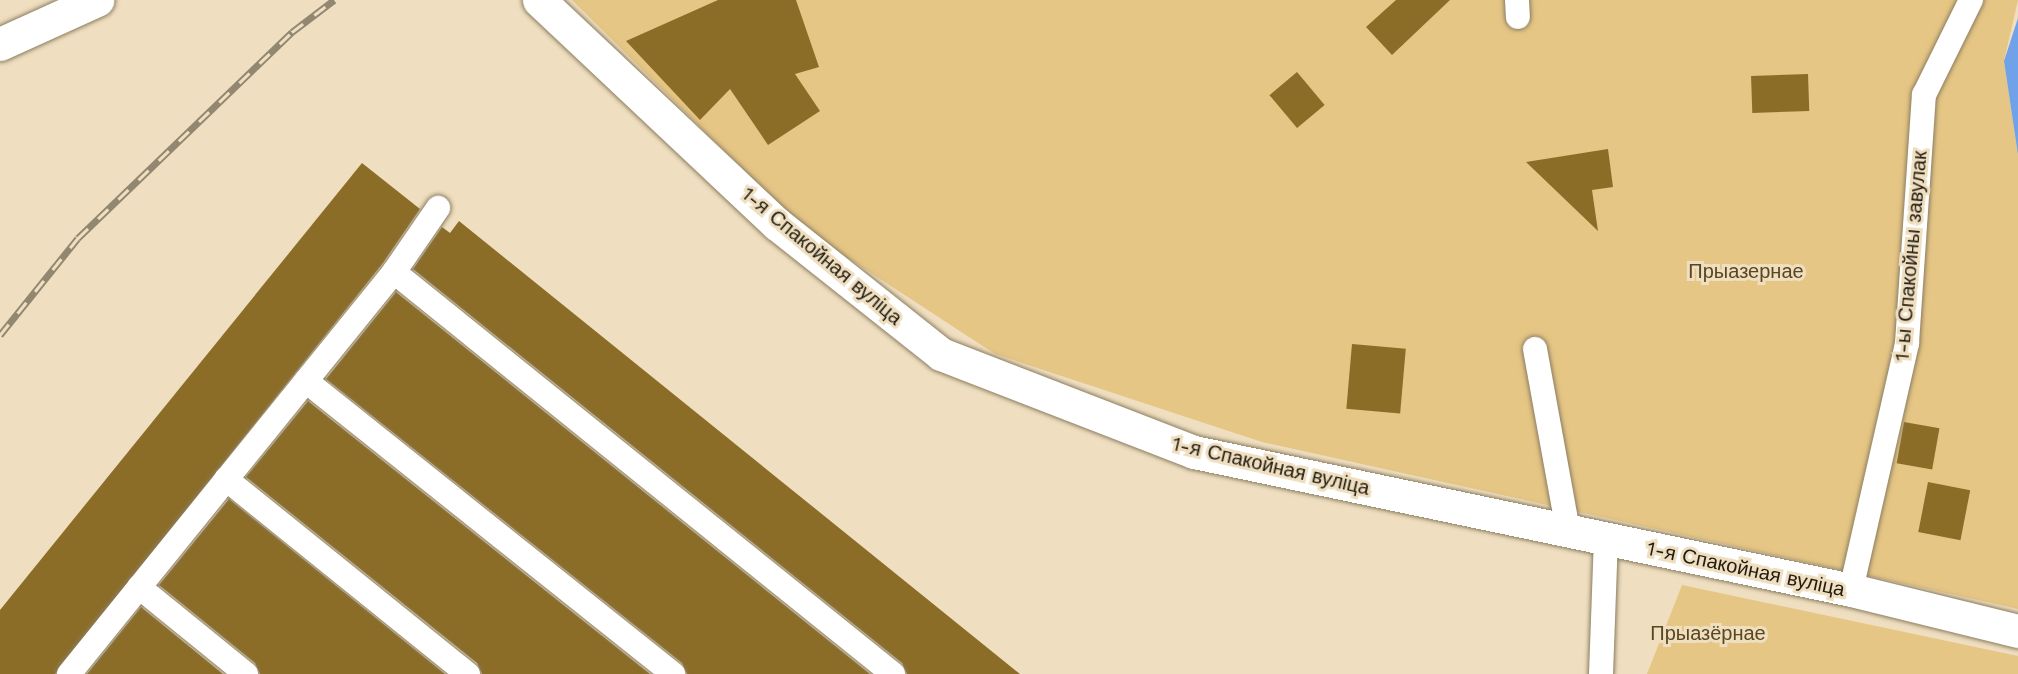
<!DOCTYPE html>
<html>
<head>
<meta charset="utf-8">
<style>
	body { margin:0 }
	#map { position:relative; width:2018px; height:674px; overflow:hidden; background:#efdfc0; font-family:"Work Sans",sans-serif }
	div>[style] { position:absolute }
	.green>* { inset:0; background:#e5c685 }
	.water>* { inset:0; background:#6fa2e8 }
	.building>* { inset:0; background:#8b6d28; transform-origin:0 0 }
	.roads { filter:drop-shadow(0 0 2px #8c7d60) drop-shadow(0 0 2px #8c7d60) }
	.service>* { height:24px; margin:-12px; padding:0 12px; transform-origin:12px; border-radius:12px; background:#fff }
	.minor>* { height:33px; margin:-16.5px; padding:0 16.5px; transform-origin:16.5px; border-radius:16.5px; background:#fff }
	.rail>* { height:7px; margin-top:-3.5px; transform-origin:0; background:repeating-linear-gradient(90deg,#efdfc0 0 14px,#928771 0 28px); box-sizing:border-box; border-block:2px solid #928771 }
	span { translate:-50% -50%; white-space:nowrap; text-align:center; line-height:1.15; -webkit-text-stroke:6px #efdfc0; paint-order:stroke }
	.street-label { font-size:20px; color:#221c11 }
	.park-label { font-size:20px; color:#594722 }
</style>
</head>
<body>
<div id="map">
	<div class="green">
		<div style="clip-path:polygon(572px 0,2018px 0,2004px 61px,2018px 155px,2018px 609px,1262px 442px,995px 354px,802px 228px)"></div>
		<div style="clip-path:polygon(1682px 585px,2018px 656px,2018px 674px,1647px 674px)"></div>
	</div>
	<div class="water">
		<div style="clip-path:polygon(2018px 18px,2018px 155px,2004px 61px)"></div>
	</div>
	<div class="building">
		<div style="clip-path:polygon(718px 0,796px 0,819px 67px,795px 74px,820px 111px,768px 145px,730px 89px,700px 120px,626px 41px)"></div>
		<div style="clip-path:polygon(1396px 0,1450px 0,1392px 55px,1366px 27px)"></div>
		<div style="left:1297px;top:72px;width:43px;height:36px;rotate:50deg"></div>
		<div style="left:1808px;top:74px;width:37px;height:57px;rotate:88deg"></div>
		<div style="clip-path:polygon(1608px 149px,1613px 187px,1592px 190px,1598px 231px,1526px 162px)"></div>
		<div style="clip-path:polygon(362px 163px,420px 209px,383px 263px,55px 674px,0 674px,0 610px)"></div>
		<div style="clip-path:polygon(459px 221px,1020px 674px,907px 674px,902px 663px,413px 269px,442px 227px,450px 233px)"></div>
		<div style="clip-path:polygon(396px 292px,870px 674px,687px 674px,682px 663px,326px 379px)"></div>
		<div style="left:1352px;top:344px;width:54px;height:65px;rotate:5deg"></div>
		<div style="clip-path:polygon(308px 401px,650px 674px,482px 674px,477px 663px,246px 477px)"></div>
		<div style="left:1904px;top:422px;width:36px;height:42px;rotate:10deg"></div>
		<div style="left:1928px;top:482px;width:43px;height:51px;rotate:11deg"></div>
		<div style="clip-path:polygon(229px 499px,445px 674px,260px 674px,255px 663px,159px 585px)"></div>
		<div style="clip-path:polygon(141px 607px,223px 674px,87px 674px)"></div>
	</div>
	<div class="roads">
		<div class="service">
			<div style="left:1517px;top:0;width:17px;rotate:87deg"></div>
			<div style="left:394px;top:272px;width:641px;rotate:38.86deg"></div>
			<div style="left:1535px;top:349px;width:185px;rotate:79.7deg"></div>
			<div style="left:306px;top:381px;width:470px;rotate:38.6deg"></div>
			<div style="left:226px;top:479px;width:311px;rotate:38.9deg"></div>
			<div style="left:139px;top:587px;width:138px;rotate:39.1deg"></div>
			<div style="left:1851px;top:590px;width:253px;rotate:-77.2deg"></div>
			<div style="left:1907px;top:343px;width:249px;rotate:-86.1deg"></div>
			<div style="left:1924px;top:95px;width:106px;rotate:-63.7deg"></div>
			<div style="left:69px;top:674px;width:517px;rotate:-51.05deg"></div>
			<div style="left:394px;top:272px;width:78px;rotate:-55.5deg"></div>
			<div style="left:1601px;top:674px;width:134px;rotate:-87.9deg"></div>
		</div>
		<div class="minor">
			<div style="left:539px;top:0;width:327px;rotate:43.3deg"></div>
			<div style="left:777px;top:224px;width:209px;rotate:38.4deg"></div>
			<div style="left:941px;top:354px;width:271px;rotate:21.2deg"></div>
			<div style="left:1194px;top:452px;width:671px;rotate:11.86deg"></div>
			<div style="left:1851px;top:590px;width:172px;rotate:13.8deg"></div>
			<div style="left:0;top:44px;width:107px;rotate:-24.4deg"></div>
		</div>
	</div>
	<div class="rail">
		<div style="left:0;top:335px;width:124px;rotate:-51.2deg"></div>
		<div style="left:78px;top:238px;width:297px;rotate:-43.9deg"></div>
		<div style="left:292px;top:32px;width:53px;rotate:-37.3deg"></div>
	</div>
	<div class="street-label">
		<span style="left:822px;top:256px;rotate:40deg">1-я Спакойная вуліца</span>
		<span style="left:1911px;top:256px;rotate:-85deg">1-ы Спакойны завулак</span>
		<span style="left:1271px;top:466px;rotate:13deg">1-я Спакойная вуліца</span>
		<span style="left:1746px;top:569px;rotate:12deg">1-я Спакойная вуліца</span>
	</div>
	<div class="park-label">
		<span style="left:1746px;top:271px">Прыазернае</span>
		<span style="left:1708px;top:633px">Прыазёрнае</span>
	</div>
</div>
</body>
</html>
